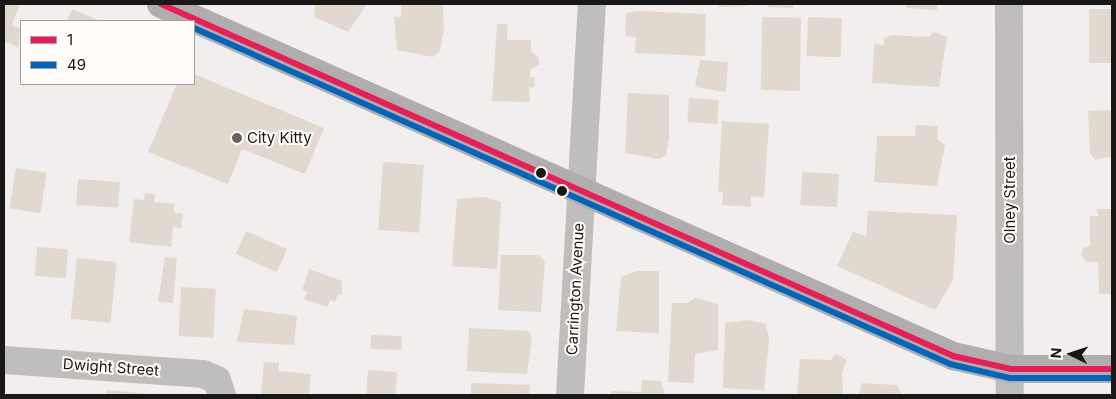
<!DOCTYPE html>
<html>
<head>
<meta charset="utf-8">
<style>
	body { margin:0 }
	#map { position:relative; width:1116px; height:399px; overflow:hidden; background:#f2eeed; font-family:Inter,sans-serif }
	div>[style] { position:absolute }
	.building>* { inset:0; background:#e1d8d0; transform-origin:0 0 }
	.minor>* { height:28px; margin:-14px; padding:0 14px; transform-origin:14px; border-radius:14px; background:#c0bebd }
	.major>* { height:28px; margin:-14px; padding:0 14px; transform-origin:14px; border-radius:14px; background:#afadad }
	.bus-1>* { height:6px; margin:-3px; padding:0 3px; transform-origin:3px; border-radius:3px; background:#ea1d57 }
	.bus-2>* { height:6px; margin:-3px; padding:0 3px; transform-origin:3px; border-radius:3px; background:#0065bd }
	.dots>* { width:14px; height:14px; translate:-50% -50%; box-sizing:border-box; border:2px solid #fffcfa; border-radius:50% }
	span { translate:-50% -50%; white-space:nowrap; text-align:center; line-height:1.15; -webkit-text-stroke:4px #fffcfa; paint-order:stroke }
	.poi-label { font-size:15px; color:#1a1817 }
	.left { translate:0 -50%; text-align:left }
	.street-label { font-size:15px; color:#1a1817 }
	.frame { position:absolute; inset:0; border:5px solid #1a1817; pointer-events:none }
	.legend { position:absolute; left:20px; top:20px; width:175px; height:65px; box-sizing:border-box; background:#fffcfa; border:1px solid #a3a19f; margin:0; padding:6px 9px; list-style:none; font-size:15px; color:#1a1817 }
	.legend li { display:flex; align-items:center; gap:10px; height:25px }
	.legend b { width:25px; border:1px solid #a3a19f }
	.north { position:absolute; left:1046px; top:329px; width:50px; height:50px; -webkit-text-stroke:4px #fffcfa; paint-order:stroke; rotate:274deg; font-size:14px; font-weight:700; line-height:20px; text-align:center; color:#1a1817 }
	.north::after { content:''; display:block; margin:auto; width:18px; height:22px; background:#1a1817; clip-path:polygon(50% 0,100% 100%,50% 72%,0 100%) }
</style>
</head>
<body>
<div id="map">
	<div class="building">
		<div style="clip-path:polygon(4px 4px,20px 4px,12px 25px,21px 29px,18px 47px,4px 41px)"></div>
		<div style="clip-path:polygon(315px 4px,367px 4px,348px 32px,314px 17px)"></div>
		<div style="clip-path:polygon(401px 4px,443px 4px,444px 29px,440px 51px,433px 57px,397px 50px,394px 17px,401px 17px)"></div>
		<div style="clip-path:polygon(719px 4px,746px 4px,746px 6px,719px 7px)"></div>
		<div style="clip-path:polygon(768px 4px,793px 4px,793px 8px,768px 7px)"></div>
		<div style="clip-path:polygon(906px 4px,937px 4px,937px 10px,906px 8px)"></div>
		<div style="clip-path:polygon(72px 9px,100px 21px,67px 21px)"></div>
		<div style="left:1112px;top:9px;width:54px;height:23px;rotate:90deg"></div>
		<div style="clip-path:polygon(637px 11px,706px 14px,705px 56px,635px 53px,636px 37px,625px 36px,626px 13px)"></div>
		<div style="left:762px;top:17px;width:39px;height:73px;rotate:1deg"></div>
		<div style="left:808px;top:17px;width:34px;height:39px;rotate:2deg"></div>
		<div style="clip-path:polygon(497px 24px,508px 24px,507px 40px,531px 40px,531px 51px,539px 58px,539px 65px,530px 69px,530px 77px,535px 77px,534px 88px,529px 87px,530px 102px,492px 101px)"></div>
		<div style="clip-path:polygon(934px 32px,947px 37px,939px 87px,872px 83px,874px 44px,884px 45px,884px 38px,892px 35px,929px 37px)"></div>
		<div style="clip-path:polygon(700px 60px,728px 62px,726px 92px,695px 87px)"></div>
		<div style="clip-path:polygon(194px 74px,324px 128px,305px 174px,242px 149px,228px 184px,148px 152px,177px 84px,194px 84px)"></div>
		<div style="clip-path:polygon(628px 93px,669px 95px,669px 138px,666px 155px,659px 159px,625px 153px)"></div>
		<div style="left:689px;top:98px;width:30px;height:24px;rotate:4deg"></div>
		<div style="clip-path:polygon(1112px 110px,1112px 156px,1096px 160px,1090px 154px,1088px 111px)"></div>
		<div style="clip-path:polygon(722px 121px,769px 124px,764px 197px,751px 196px,751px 207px,722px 205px,723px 192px,718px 191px)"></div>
		<div style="clip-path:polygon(916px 125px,938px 126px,937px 139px,945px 145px,937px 186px,874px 182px,877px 136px,915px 136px)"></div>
		<div style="left:383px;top:162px;width:41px;height:68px;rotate:4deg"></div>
		<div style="left:16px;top:168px;width:31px;height:41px;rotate:9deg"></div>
		<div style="left:802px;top:172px;width:37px;height:33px;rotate:3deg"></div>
		<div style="left:78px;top:179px;width:42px;height:26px;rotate:4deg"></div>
		<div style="clip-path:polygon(145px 193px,155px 194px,154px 202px,175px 204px,174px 212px,183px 214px,181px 228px,173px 227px,171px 247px,129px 242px,134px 199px,144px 200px)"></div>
		<div style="clip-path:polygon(484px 197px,501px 202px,497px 269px,452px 266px,457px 199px)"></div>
		<div style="clip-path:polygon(1097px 209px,1112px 209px,1112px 294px,1099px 294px,1098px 262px,1087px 262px,1081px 255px,1083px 248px,1090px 246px,1090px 216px,1098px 216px)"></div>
		<div style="clip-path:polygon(868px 211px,957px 215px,953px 280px,935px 310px,837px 266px,853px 232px,866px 236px)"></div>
		<div style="left:246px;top:231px;width:45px;height:25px;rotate:24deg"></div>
		<div style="left:37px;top:247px;width:31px;height:29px;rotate:4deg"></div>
		<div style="clip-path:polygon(501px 255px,539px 255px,545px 262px,541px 312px,498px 310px)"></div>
		<div style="clip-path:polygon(165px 257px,177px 258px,173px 303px,158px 302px)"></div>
		<div style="left:77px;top:258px;width:40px;height:61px;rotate:6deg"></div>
		<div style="clip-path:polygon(309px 269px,342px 281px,342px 295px,338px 294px,335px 302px,330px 300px,327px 307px,304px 299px,307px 292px,302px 290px)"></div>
		<div style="clip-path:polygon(636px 271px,659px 271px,659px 333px,616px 331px,621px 277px)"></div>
		<div style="left:181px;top:287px;width:35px;height:49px;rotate:3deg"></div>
		<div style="clip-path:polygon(695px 298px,718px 304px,718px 350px,695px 354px,694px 383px,668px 382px,672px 303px,687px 303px)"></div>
		<div style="clip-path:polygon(244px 309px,297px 316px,294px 345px,237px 342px)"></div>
		<div style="clip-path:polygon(748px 320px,766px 324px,769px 341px,764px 390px,723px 388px,725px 323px)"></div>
		<div style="clip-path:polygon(469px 328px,528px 331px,532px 337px,527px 374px,467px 371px)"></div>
		<div style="left:371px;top:335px;width:31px;height:14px;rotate:2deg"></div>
		<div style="clip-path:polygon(836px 354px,847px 360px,842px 372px,843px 395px,797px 395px,800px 359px,831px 360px)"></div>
		<div style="clip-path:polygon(264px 362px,279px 363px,279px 371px,311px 374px,309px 395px,261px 395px)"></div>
		<div style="left:368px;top:370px;width:29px;height:25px;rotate:4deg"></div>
		<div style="clip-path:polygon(642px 380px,661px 381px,665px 395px,610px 395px,611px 391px,641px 392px)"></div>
		<div style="clip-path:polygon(471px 383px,530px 385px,529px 395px,471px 395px)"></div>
		<div style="clip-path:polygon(862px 383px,897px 385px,902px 395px,858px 395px)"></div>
		<div style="clip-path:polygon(107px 390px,149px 394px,149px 395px,106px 395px)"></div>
	</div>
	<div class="minor">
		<div style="left:1009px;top:4px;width:391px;rotate:89.9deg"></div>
		<div style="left:4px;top:360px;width:199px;rotate:4deg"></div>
		<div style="left:203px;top:374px;width:15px;rotate:23deg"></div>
		<div style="left:217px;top:380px;width:16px;rotate:72deg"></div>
		<div style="left:570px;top:395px;width:392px;rotate:-86.8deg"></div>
	</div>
	<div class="major">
		<div style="left:161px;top:4px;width:867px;rotate:23.96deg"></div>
		<div style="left:953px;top:356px;width:59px;rotate:12.6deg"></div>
		<div style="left:1011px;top:369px;width:101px"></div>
	</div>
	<div class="bus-1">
		<div style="left:161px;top:4px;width:867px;rotate:23.96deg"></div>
		<div style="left:953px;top:356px;width:59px;rotate:12.6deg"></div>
		<div style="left:1011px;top:369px;width:101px"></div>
	</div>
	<div class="bus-2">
		<div style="left:194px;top:28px;width:827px;rotate:23.96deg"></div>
		<div style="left:950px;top:364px;width:62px;rotate:13.1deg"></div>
		<div style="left:1010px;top:378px;width:102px"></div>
	</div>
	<div class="dots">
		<div style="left:237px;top:138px;background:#666362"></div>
		<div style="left:541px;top:173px;background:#1a1817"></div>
		<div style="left:562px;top:191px;background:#1a1817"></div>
	</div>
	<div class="poi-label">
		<span class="left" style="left:247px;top:138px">City Kitty</span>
	</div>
	<div class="street-label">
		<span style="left:1010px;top:200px;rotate:-90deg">Olney Street</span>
		<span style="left:575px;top:289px;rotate:-87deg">Carrington Avenue</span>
		<span style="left:111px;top:367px;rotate:4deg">Dwight Street</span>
	</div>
	<div class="frame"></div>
	<ul class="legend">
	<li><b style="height:6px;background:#ea1d57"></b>1</li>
	<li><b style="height:6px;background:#0065bd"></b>49</li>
	</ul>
	<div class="north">N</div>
</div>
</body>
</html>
